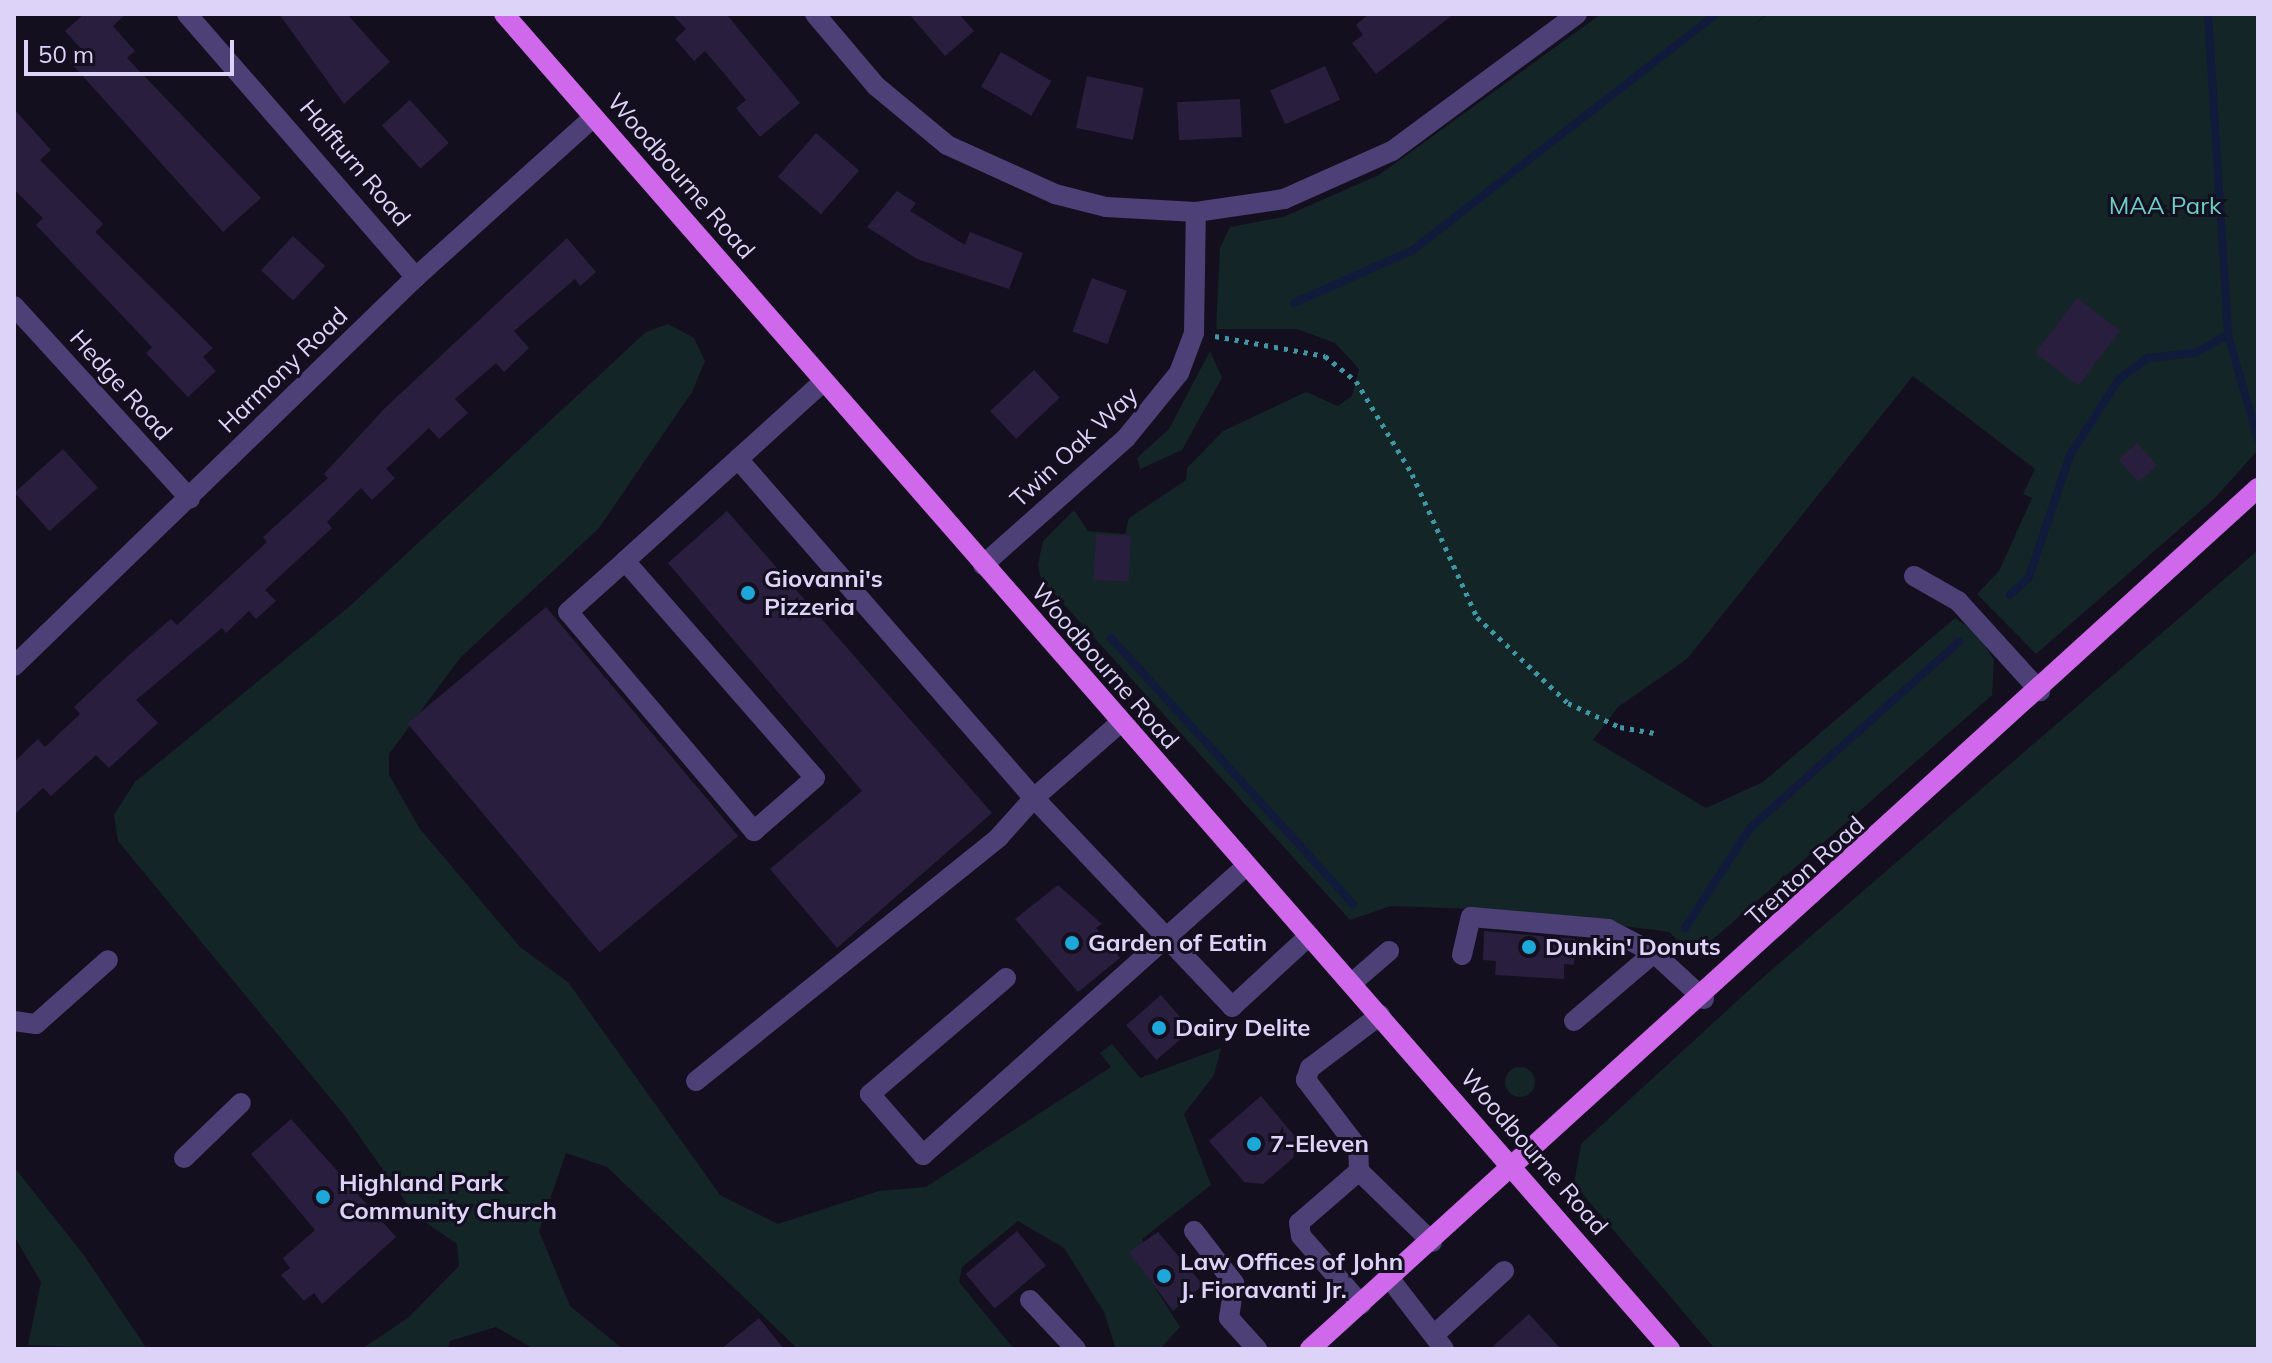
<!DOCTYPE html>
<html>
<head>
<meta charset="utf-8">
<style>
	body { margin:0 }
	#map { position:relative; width:2272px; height:1363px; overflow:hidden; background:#140f1e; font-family:Mulish,sans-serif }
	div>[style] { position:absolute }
	.green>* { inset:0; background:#132527 }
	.round { border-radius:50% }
	.stream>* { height:8px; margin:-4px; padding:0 4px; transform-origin:4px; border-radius:4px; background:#111a3b }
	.building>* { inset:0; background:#291e3d; transform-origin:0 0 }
	.path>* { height:5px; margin-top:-2.5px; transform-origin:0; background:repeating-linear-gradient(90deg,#3e97a2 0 4px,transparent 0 10px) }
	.minor>* { height:20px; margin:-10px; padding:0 10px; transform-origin:10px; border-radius:10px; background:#4c4077 }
	.major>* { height:20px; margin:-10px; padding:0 10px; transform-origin:10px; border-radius:10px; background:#cf68ea }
	.dots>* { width:22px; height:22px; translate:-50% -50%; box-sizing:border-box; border:4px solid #140f1e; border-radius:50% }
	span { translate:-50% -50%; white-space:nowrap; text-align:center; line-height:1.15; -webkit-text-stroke:6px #140f1e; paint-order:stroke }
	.street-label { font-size:24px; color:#ddd3f9 }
	.park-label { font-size:24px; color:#69cec6 }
	.poi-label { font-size:24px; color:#ddd3f9; font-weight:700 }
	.left { translate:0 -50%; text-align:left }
	.frame { position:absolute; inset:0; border:16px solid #ddd3f9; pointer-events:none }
	.scale { position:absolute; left:24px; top:40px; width:210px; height:36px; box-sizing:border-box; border:4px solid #ddd3f9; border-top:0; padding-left:10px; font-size:24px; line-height:28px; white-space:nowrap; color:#ddd3f9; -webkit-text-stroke:6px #140f1e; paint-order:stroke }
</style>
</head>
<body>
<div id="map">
	<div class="green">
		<div style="clip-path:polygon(1601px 14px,1767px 14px,1753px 25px,1769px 14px,2258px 14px,2258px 450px,2214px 499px,2036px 654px,1977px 594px,1999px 571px,2032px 498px,2023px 494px,2035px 469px,1913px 376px,1687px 659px,1618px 707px,1593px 740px,1706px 808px,1763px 782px,1955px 618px,1978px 634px,1994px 660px,1992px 695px,1694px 956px,1669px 932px,1501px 910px,1391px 906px,1350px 920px,1041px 579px,1038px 565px,1043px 541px,1074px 510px,1088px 531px,1125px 534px,1129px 518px,1186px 480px,1187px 468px,1223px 431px,1306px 392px,1338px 406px,1352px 396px,1359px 369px,1335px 343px,1297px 329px,1216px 329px,1220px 248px,1230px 227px,1283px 217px,1379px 175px)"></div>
		<div style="clip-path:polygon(668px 324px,694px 338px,705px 361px,692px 392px,599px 528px,460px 658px,389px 754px,389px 775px,420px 829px,520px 947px,568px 982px,720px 1195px,778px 1224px,879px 1191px,926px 1187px,1111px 1067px,1100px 1053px,1112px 1044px,1140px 1078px,1221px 1048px,1214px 1075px,1184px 1114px,1211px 1185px,1142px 1239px,1156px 1289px,1180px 1327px,1160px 1349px,1116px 1349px,1104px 1312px,1064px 1248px,1018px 1221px,962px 1267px,959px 1282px,1014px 1349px,798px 1349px,607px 1167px,566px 1153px,539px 1231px,570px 1306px,623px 1349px,534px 1349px,496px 1327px,450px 1341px,448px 1349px,362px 1349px,409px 1317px,459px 1266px,457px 1244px,415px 1215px,345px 1116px,118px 841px,114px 815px,135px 782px,350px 606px,646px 332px)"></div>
		<div style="clip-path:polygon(1210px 351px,1222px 378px,1182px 450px,1140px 469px,1137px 458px,1169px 429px)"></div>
		<div style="clip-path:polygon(2258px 550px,2258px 1349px,1715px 1349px,1574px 1184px,1581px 1144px,1760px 980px)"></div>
		<div class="round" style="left:1505px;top:1067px;width:30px;height:30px"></div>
		<div style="clip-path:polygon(14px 1167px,83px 1254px,147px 1349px,28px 1345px,41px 1282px,14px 1236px)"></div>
	</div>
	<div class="stream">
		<div style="left:2208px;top:14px;width:322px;rotate:86.4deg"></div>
		<div style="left:2228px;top:335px;width:108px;rotate:73.9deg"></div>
		<div style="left:1294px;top:303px;width:130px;rotate:-24deg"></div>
		<div style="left:1413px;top:250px;width:384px;rotate:-37.9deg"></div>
		<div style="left:2010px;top:595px;width:26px;rotate:-43deg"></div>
		<div style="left:2029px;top:577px;width:129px;rotate:-71.4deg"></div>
		<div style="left:2070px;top:455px;width:90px;rotate:-57.2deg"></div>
		<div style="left:2119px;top:379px;width:36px;rotate:-36deg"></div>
		<div style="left:2148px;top:358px;width:47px;rotate:-6.1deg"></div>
		<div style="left:2195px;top:353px;width:38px;rotate:-29deg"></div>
		<div style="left:1111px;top:638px;width:360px;rotate:47.7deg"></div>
		<div style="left:1685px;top:928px;width:119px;rotate:-57deg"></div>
		<div style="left:1750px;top:828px;width:280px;rotate:-41.7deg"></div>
	</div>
	<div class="building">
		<div style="clip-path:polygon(84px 14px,126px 14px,113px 26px,135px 51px,127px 58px,261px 198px,223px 232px,71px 63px,84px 52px,65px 31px)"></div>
		<div style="clip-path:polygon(279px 14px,347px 14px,390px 62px,344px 104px)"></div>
		<div style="clip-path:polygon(672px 14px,726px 14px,800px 103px,760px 137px,736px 108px,746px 100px,733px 84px,705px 51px,694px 61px,675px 39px,686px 29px)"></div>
		<div style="clip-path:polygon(909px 14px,959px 14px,974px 31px,945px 56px)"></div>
		<div style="clip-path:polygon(1369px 14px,1454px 14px,1376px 74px,1352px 43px,1363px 35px,1356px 25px)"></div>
		<div style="left:1001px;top:52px;width:58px;height:40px;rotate:30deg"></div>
		<div style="left:1325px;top:66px;width:37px;height:60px;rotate:66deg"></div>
		<div style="left:1087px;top:76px;width:58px;height:53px;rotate:12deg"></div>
		<div style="left:1240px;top:99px;width:38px;height:63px;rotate:87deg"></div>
		<div style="left:410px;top:100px;width:58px;height:38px;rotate:48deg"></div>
		<div style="clip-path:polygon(14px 109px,51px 150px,40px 160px,103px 224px,95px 232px,213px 348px,203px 357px,216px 371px,188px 397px,146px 353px,152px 347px,36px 225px,43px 218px,14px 189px)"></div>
		<div style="left:816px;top:133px;width:57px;height:58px;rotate:41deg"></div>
		<div style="clip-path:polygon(897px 191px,916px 203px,910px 211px,965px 245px,970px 232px,1023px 253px,1009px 289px,917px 259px,867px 227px)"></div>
		<div style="left:293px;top:236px;width:44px;height:47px;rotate:43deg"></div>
		<div style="clip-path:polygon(567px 238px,596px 272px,580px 286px,575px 279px,514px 331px,529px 348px,504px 372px,496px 363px,455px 399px,468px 413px,439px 439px,429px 428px,386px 469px,395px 478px,372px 500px,361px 488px,327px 522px,332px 528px,265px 590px,276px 601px,256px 619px,249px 611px,226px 633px,222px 628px,136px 700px,158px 723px,109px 768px,96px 755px,51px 796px,43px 788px,14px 815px,14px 762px,38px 739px,45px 747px,80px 714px,74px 707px,128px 656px,171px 619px,177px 625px,267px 542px,263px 537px,328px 478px,324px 474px,385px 408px)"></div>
		<div style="left:1092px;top:278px;width:37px;height:57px;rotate:20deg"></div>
		<div style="left:2077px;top:298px;width:54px;height:69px;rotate:37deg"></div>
		<div style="left:1034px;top:370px;width:38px;height:60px;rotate:47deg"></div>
		<div style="left:2137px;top:443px;width:30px;height:25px;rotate:48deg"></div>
		<div style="left:63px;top:449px;width:52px;height:65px;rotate:48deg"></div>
		<div style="clip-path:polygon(727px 511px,992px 813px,837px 948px,770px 869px,862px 791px,668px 563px)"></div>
		<div style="left:1096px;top:534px;width:35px;height:46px;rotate:3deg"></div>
		<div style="left:546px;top:607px;width:299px;height:181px;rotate:50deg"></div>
		<div style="clip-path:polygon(1058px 885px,1102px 924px,1096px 928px,1120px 958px,1078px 992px,1015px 919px)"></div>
		<div style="clip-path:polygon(1484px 931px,1575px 939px,1574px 965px,1564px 964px,1564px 979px,1495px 975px,1496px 961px,1483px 960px)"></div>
		<div style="left:1161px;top:995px;width:46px;height:46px;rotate:49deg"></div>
		<div style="clip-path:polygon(1261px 1096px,1299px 1141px,1293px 1158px,1263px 1184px,1244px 1182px,1209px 1141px)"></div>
		<div style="clip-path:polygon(291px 1119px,396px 1237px,322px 1304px,314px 1293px,304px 1301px,281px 1275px,290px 1268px,283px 1258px,315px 1230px,251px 1154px)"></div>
		<div style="left:1017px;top:1231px;width:45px;height:67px;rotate:50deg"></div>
		<div style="clip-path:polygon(1158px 1232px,1203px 1285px,1173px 1311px,1129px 1252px)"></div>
		<div style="clip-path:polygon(1529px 1314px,1561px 1349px,1490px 1349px)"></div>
		<div style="clip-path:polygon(759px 1318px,784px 1349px,721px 1349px)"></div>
	</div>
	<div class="path">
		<div style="left:1215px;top:336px;width:112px;rotate:10.3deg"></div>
		<div style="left:1325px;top:356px;width:40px;rotate:39deg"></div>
		<div style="left:1356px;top:381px;width:109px;rotate:58.9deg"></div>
		<div style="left:1412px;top:474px;width:157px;rotate:65.6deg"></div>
		<div style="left:1477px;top:617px;width:125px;rotate:43.4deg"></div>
		<div style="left:1568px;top:703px;width:57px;rotate:24.8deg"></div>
		<div style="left:1620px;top:727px;width:35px;rotate:10deg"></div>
	</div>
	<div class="minor">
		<div style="left:187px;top:14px;width:349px;rotate:49deg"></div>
		<div style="left:815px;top:14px;width:94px;rotate:49.7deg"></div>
		<div style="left:876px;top:86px;width:92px;rotate:39.7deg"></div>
		<div style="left:947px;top:145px;width:119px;rotate:24.4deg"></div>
		<div style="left:1055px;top:194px;width:53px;rotate:14.3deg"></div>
		<div style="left:1106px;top:207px;width:90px;rotate:3.2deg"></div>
		<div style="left:1196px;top:212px;width:89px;rotate:-8.4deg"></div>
		<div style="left:1284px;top:199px;width:118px;rotate:-24deg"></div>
		<div style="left:1392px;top:151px;width:230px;rotate:-36.5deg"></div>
		<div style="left:14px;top:306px;width:261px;rotate:47.6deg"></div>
		<div style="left:738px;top:459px;width:450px;rotate:48.9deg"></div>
		<div style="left:1034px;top:798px;width:114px;rotate:-41.1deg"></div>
		<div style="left:625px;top:561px;width:288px;rotate:48.8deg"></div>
		<div style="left:815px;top:778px;width:81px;rotate:139deg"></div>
		<div style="left:754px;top:831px;width:287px;rotate:-130.3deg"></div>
		<div style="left:568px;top:612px;width:76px;rotate:-41.8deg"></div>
		<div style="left:625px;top:561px;width:152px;rotate:-42.1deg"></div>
		<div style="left:738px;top:459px;width:116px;rotate:-42.2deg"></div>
		<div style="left:983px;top:565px;width:191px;rotate:-41.6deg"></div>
		<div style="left:1126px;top:438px;width:84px;rotate:-50.8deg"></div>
		<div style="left:1179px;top:373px;width:43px;rotate:-69.4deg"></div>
		<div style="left:1194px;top:333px;width:121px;rotate:-89.1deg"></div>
		<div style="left:1914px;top:576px;width:51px;rotate:29.6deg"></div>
		<div style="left:1958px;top:601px;width:122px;rotate:47.7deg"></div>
		<div style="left:14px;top:666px;width:559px;rotate:-44.06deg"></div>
		<div style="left:416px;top:277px;width:239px;rotate:-42deg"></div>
		<div style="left:1462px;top:955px;width:39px;rotate:-77deg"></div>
		<div style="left:1471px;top:917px;width:138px;rotate:5deg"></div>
		<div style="left:1608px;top:929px;width:52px;rotate:27.6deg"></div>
		<div style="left:1654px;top:953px;width:68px;rotate:42.6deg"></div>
		<div style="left:1006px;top:978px;width:179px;rotate:139.5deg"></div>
		<div style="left:870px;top:1094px;width:81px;rotate:49deg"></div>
		<div style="left:923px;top:1155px;width:433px;rotate:-41.8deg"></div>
		<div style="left:1352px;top:983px;width:49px;rotate:-40.9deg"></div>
		<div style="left:14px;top:1021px;width:22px;rotate:8deg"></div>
		<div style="left:36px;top:1024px;width:96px;rotate:-41.6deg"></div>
		<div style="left:1574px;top:1021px;width:105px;rotate:-40.4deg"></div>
		<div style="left:696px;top:1081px;width:389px;rotate:-38.8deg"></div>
		<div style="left:999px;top:837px;width:52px;rotate:-48.1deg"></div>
		<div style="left:1034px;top:798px;width:288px;rotate:46.5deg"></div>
		<div style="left:1232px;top:1007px;width:105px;rotate:-42.7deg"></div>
		<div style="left:184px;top:1158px;width:79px;rotate:-44deg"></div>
		<div style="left:1359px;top:1171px;width:23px;rotate:-92deg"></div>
		<div style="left:1358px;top:1148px;width:86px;rotate:-127.4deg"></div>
		<div style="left:1306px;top:1080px;width:13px;rotate:-72deg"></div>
		<div style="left:1310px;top:1068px;width:88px;rotate:-37.1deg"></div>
		<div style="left:1359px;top:1171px;width:79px;rotate:139.1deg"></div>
		<div style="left:1299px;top:1223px;width:13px;rotate:81deg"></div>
		<div style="left:1301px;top:1236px;width:91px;rotate:48.6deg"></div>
		<div style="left:1359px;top:1171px;width:102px;rotate:44.2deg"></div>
		<div style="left:1194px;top:1231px;width:66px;rotate:52.4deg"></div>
		<div style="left:1234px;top:1283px;width:35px;rotate:98deg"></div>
		<div style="left:1229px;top:1318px;width:42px;rotate:47.9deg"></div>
		<div style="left:1390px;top:1279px;width:88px;rotate:52.4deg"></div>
		<div style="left:1030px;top:1300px;width:67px;rotate:46.8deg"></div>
		<div style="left:1434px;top:1335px;width:95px;rotate:-42.4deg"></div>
	</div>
	<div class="major">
		<div style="left:504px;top:14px;width:1773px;rotate:48.87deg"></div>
		<div style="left:1310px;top:1349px;width:1281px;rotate:-42.25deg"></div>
	</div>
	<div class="dots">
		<div style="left:748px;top:593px;background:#1ea7d9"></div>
		<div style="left:1072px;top:943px;background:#1ea7d9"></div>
		<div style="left:1529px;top:947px;background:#1ea7d9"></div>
		<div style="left:1159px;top:1028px;background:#1ea7d9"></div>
		<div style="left:1254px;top:1144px;background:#1ea7d9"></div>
		<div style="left:323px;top:1197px;background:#1ea7d9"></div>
		<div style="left:1164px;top:1276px;background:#1ea7d9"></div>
	</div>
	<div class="street-label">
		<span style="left:355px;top:163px;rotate:50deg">Halfturn Road</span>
		<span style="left:681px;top:176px;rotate:49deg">Woodbourne Road</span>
		<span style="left:283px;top:370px;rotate:-44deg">Harmony Road</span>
		<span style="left:121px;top:385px;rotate:48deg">Hedge Road</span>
		<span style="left:1074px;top:447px;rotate:-43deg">Twin Oak Way</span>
		<span style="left:1105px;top:666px;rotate:49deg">Woodbourne Road</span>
		<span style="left:1805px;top:871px;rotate:-42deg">Trenton Road</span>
		<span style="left:1534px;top:1152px;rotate:49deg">Woodbourne Road</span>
	</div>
	<div class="park-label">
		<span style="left:2165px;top:206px">MAA Park</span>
	</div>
	<div class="poi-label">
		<span class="left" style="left:764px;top:593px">Giovanni's<br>Pizzeria</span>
		<span class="left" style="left:1088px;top:943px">Garden of Eatin</span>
		<span class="left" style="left:1545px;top:947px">Dunkin' Donuts</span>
		<span class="left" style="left:1175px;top:1028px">Dairy Delite</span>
		<span class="left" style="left:1270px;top:1144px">7-Eleven</span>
		<span class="left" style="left:339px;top:1197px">Highland Park<br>Community Church</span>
		<span class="left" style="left:1180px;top:1276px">Law Offices of John<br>J. Fioravanti Jr.</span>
	</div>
	<div class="frame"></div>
	<div class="scale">50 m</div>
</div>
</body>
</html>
